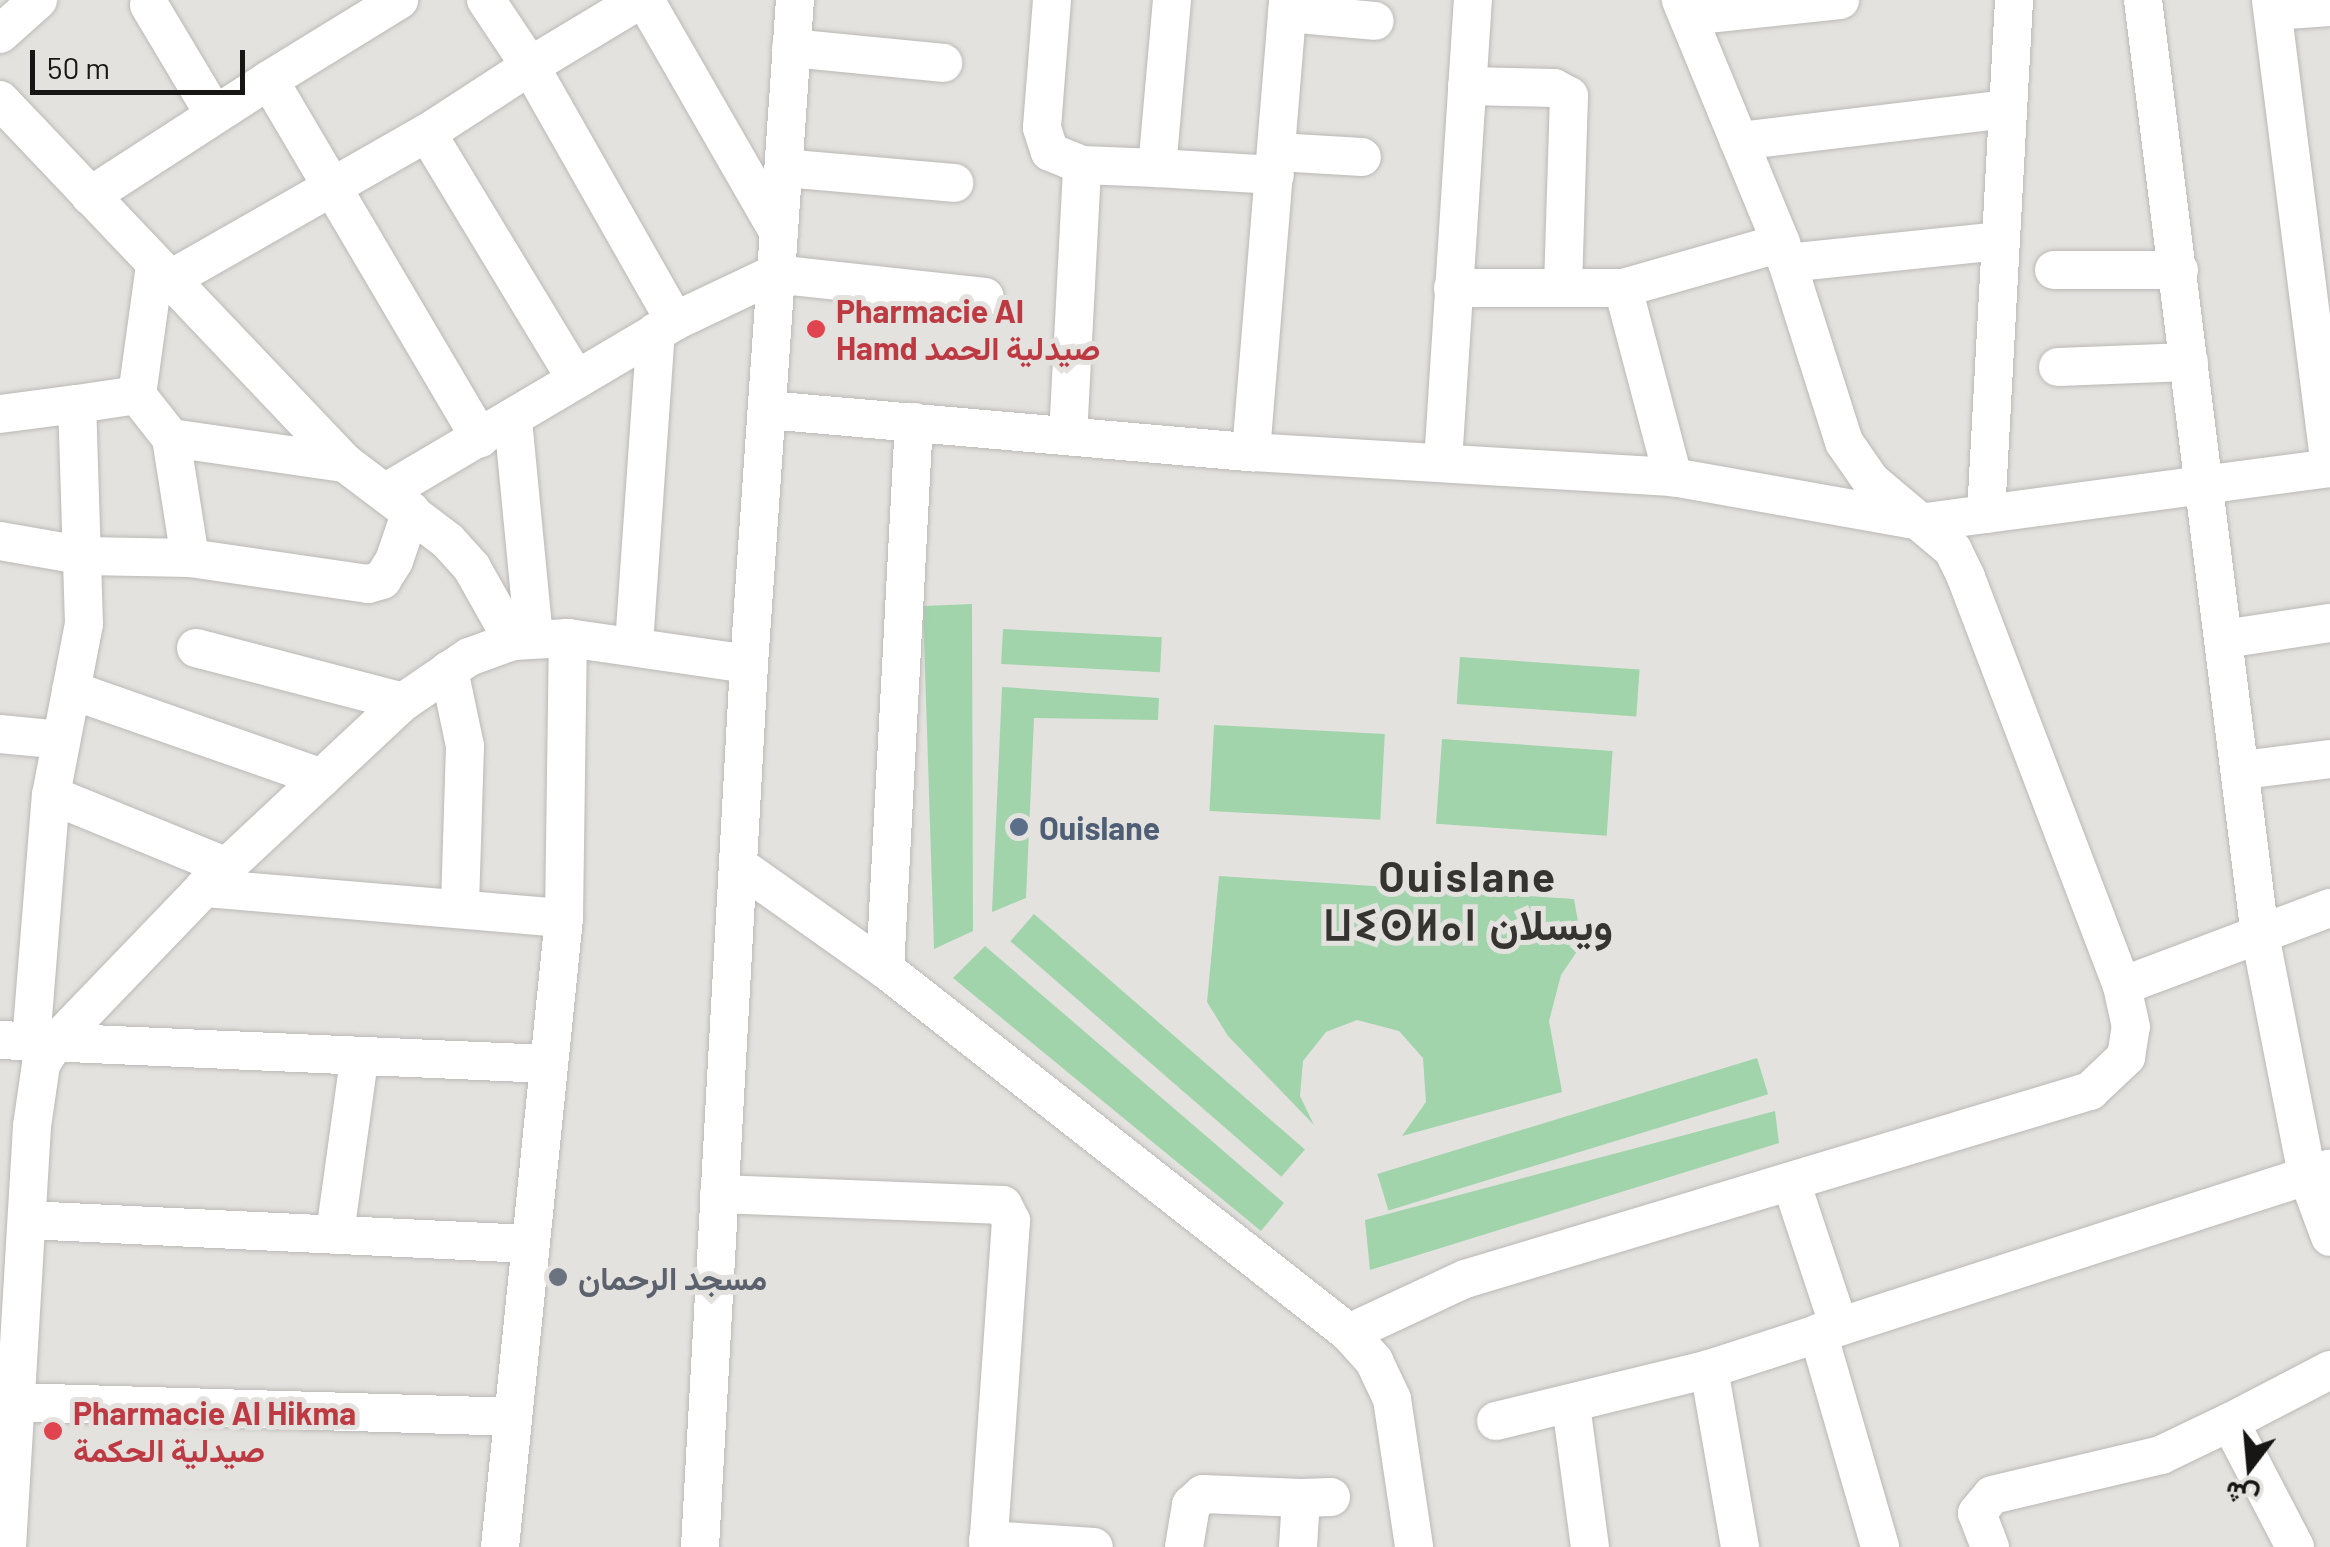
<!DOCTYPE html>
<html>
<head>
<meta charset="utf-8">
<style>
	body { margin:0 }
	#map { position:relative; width:2330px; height:1547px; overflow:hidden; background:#e4e2df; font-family:Barlow,Vazirmatn,"Noto Sans Tifinagh",sans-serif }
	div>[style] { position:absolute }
	.green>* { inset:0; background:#a1d4ab; transform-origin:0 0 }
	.roads { filter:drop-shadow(0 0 2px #bab9b6) drop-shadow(0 0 2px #bab9b6) }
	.minor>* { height:38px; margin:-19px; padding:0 19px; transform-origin:19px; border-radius:19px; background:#fff }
	.dots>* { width:28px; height:28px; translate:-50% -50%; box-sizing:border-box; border:5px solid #e4e2df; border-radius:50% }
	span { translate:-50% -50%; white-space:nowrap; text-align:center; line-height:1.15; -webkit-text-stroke:10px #e4e2df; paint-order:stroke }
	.health-label { font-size:32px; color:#be3a42; font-weight:700 }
	.left { translate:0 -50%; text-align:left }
	.service-label { font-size:32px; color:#4e5e75; font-weight:700 }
	.worship-label { font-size:32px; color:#5b616d; font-weight:700 }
	.district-label { font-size:42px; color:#353431; font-weight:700; letter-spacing:2.5px }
	.north { position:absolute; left:2200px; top:1417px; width:100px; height:100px; -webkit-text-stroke:8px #e4e2df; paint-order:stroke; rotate:196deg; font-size:28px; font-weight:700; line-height:40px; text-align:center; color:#171615 }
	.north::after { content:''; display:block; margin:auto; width:35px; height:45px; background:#171615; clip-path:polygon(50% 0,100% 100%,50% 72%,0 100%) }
	.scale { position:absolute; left:30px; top:50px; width:215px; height:45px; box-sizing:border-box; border:5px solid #171615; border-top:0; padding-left:12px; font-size:30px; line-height:35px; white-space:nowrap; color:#171615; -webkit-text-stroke:8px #e4e2df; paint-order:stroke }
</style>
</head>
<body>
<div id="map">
	<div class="green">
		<div style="clip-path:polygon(972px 604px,973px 931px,934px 949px,923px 606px)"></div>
		<div style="left:1003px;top:629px;width:159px;height:35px;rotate:3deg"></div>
		<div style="left:1460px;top:657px;width:180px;height:47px;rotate:4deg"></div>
		<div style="clip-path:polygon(1002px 687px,1159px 698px,1158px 720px,1034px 718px,1026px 898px,992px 912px)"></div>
		<div style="left:1214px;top:725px;width:171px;height:86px;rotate:3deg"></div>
		<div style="left:1442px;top:739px;width:171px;height:85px;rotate:4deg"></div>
		<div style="clip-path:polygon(1219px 876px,1574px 899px,1582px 944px,1561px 975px,1549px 1021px,1562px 1092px,1402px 1136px,1426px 1102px,1423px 1058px,1399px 1031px,1357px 1020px,1326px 1032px,1303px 1061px,1300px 1096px,1314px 1125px,1228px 1036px,1207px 1002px)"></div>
		<div style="left:1034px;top:914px;width:359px;height:36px;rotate:41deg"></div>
		<div style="clip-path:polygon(985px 946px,1284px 1203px,1261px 1231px,953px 978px)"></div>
		<div style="left:1757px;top:1058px;width:38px;height:397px;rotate:73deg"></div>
		<div style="clip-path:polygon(1775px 1111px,1779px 1143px,1370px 1270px,1365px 1220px)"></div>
	</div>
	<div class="roads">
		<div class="minor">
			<div style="left:486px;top:0;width:79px;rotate:56.3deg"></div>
			<div style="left:530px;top:66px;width:128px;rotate:-31deg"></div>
			<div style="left:645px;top:0;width:269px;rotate:60.1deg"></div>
			<div style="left:1052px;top:0;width:128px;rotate:94.5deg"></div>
			<div style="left:1042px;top:128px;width:25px;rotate:72deg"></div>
			<div style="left:1050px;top:152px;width:35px;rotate:22deg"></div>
			<div style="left:1082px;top:165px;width:75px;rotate:2.3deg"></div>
			<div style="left:1172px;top:0;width:169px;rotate:95.1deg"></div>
			<div style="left:1157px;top:168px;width:118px;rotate:3.4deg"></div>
			<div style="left:2143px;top:0;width:942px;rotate:82.87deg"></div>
			<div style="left:2260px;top:935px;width:245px;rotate:78.9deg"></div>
			<div style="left:2307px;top:1175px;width:66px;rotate:69.6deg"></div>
			<div style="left:2271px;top:0;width:472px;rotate:82.8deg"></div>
			<div style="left:149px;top:5px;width:127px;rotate:59.2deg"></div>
			<div style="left:2273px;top:11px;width:57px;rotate:-4deg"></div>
			<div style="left:1287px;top:13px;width:88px;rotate:5.2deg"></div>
			<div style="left:1688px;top:16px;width:153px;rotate:-6deg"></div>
			<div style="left:0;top:34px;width:51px;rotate:-41.8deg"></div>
			<div style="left:791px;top:48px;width:153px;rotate:5.6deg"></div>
			<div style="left:269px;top:80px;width:153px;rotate:-31.6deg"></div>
			<div style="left:1467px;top:86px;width:87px;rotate:1.3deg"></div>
			<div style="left:1554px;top:88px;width:17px;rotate:28deg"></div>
			<div style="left:1569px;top:96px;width:192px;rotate:91.8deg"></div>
			<div style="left:0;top:100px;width:501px;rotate:46.46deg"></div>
			<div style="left:345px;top:463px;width:129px;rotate:37.1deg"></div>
			<div style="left:448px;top:541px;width:36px;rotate:48deg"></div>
			<div style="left:472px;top:568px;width:84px;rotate:60.7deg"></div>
			<div style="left:427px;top:133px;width:123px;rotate:-33deg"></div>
			<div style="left:530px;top:66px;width:293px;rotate:60.4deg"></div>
			<div style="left:1739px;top:141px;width:271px;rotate:-6.8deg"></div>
			<div style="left:1277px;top:152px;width:85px;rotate:3.4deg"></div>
			<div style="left:784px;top:168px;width:171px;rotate:5deg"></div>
			<div style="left:90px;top:196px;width:213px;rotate:-32.9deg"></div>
			<div style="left:269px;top:80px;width:416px;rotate:59.5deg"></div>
			<div style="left:1787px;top:263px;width:215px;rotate:-5.9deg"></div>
			<div style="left:2054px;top:270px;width:125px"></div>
			<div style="left:169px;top:280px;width:297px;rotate:-29.7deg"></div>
			<div style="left:427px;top:133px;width:288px;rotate:58.8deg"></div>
			<div style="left:1453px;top:288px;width:170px"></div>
			<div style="left:1623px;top:288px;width:196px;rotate:75.2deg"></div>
			<div style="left:1623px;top:288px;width:164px;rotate:-15.9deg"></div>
			<div style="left:2058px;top:367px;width:131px;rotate:-2.2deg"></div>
			<div style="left:137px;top:395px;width:131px;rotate:-82.1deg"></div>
			<div style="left:767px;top:410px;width:486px;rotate:5deg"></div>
			<div style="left:1251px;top:452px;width:423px;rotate:3.4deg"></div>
			<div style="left:1673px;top:477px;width:257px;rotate:10.1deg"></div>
			<div style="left:1926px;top:522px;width:408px;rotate:-7.6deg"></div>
			<div style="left:0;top:414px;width:78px;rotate:-7.4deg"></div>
			<div style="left:513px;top:420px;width:219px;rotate:84.5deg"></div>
			<div style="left:1068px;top:436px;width:271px;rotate:-87deg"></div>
			<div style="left:1251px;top:452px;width:454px;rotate:-85.3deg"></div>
			<div style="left:1443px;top:462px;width:463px;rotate:-86.3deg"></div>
			<div style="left:388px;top:491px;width:334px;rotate:-30.6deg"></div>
			<div style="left:675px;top:321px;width:110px;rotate:-25.4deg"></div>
			<div style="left:774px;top:274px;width:212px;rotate:6.2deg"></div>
			<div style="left:1986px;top:514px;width:515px;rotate:-86.88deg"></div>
			<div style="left:0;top:541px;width:87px;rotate:9.9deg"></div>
			<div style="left:86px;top:556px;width:104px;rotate:1.1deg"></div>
			<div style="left:190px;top:558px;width:121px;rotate:-99deg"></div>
			<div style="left:190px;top:558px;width:180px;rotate:8.3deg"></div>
			<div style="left:368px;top:584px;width:15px;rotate:-16deg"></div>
			<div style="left:382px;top:580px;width:22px;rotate:-58deg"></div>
			<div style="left:394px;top:561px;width:53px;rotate:-71.2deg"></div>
			<div style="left:2224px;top:639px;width:107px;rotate:-8.6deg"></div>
			<div style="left:634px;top:644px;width:313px;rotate:-86deg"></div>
			<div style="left:196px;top:648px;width:214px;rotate:14.6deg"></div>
			<div style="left:449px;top:670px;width:78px;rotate:78.1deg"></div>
			<div style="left:465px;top:746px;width:163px;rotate:91.8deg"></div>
			<div style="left:71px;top:690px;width:266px;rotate:19.3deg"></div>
			<div style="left:0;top:734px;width:61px;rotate:5.6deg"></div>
			<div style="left:2243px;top:770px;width:88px;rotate:-7.2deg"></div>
			<div style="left:51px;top:795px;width:190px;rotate:22.2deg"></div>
			<div style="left:738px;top:865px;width:180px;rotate:35.3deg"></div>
			<div style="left:885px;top:969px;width:590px;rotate:38.11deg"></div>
			<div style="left:1349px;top:1333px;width:38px;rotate:48deg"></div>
			<div style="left:1374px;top:1361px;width:42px;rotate:64.7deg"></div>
			<div style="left:1392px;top:1399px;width:150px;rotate:81.5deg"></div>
			<div style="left:204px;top:888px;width:361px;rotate:4.8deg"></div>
			<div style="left:885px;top:969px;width:548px;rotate:-86.97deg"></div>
			<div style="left:2122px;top:986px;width:222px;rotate:-20.6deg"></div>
			<div style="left:0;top:1040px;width:548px;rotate:2.51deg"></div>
			<div style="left:31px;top:1042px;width:248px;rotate:-85.4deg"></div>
			<div style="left:51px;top:795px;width:174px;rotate:-79.1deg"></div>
			<div style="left:84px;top:624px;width:220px;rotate:-91.8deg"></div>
			<div style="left:77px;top:404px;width:61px;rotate:-8.5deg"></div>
			<div style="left:137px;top:395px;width:55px;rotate:51.7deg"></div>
			<div style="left:171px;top:438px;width:176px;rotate:8.2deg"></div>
			<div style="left:1792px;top:1185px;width:149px;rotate:71.6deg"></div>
			<div style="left:719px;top:1194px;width:284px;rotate:2.2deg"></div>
			<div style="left:1003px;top:1205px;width:18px;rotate:63deg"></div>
			<div style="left:1011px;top:1221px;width:327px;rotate:94deg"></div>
			<div style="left:27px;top:1220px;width:502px;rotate:2.74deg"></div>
			<div style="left:335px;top:1233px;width:175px;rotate:-82.1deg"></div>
			<div style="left:1349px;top:1333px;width:128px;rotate:-25deg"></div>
			<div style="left:1465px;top:1279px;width:653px;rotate:-16.74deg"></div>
			<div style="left:2090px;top:1091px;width:50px;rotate:-43.4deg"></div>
			<div style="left:2126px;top:1057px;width:30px;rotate:-81deg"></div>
			<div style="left:2131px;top:1027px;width:42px;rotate:-102.4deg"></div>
			<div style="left:2122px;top:986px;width:438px;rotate:-110.9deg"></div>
			<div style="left:1966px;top:577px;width:30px;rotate:-116deg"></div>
			<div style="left:1953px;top:550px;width:107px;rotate:-139.9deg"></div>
			<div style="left:1871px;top:481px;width:47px;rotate:-124.7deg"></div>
			<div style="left:1844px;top:442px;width:209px;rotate:-107.6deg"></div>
			<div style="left:1781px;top:243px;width:263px;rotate:-112.4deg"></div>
			<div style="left:1818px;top:1333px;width:223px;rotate:73.8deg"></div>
			<div style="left:1709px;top:1369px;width:651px;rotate:-17.91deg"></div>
			<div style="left:14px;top:1402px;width:497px;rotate:1.7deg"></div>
			<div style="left:1571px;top:1405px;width:143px;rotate:82.4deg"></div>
			<div style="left:1496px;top:1421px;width:219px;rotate:-13.7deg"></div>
			<div style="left:1709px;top:1369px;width:181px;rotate:80.1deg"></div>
			<div style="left:988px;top:1540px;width:106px;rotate:3.8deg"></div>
			<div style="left:7px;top:1547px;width:422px;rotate:-86.6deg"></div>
			<div style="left:32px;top:1126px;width:63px;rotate:-81.7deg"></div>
			<div style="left:41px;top:1064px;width:24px;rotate:-57deg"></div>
			<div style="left:54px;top:1044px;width:216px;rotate:-46.1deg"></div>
			<div style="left:204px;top:888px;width:272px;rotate:-43.1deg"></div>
			<div style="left:403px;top:702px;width:80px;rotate:-34.3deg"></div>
			<div style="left:469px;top:657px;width:47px;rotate:-20deg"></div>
			<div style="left:513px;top:641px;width:55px;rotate:-3.1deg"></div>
			<div style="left:568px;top:638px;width:183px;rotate:8.2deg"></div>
			<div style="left:500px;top:1547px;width:632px;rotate:-84.19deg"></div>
			<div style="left:564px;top:918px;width:280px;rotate:-89.2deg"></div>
			<div style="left:700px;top:1547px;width:884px;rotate:-86.82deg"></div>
			<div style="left:749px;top:664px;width:666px;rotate:-86.04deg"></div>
			<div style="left:1184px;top:1547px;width:43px;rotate:-80.5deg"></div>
			<div style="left:1191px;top:1505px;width:16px;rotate:-43deg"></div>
			<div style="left:1203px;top:1494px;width:98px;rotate:2.3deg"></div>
			<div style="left:1298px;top:1547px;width:49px;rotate:-86.5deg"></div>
			<div style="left:1301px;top:1498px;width:30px;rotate:-2deg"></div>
			<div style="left:1990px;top:1547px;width:36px;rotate:-111deg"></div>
			<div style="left:1977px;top:1513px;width:23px;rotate:-50deg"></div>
			<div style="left:1992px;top:1495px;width:174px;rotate:-13.3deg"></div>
			<div style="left:2161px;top:1455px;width:76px;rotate:-25.6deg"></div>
			<div style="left:2295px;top:1547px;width:141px;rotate:-117.5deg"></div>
			<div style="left:2230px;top:1422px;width:113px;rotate:-27.5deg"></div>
		</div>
	</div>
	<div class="dots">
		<div style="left:816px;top:329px;background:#e0444e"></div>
		<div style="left:1019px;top:827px;background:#5c6f8a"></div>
		<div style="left:558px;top:1277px;background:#6b7280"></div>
		<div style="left:53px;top:1431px;background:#e0444e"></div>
	</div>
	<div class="health-label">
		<span class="left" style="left:836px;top:329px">Pharmacie Al<br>Hamd صيدلية الحمد</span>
		<span class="left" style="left:73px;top:1431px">Pharmacie Al Hikma<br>صيدلية الحكمة</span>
	</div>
	<div class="service-label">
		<span class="left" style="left:1039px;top:827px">Ouislane</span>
	</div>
	<div class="worship-label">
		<span class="left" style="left:578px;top:1277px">مسجد الرحمان</span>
	</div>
	<div class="district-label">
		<span style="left:1468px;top:899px">Ouislane<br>ⵡⵉⵙⵍⴰⵏ ويسلان</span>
	</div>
	<div class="north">ش</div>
	<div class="scale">50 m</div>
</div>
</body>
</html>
